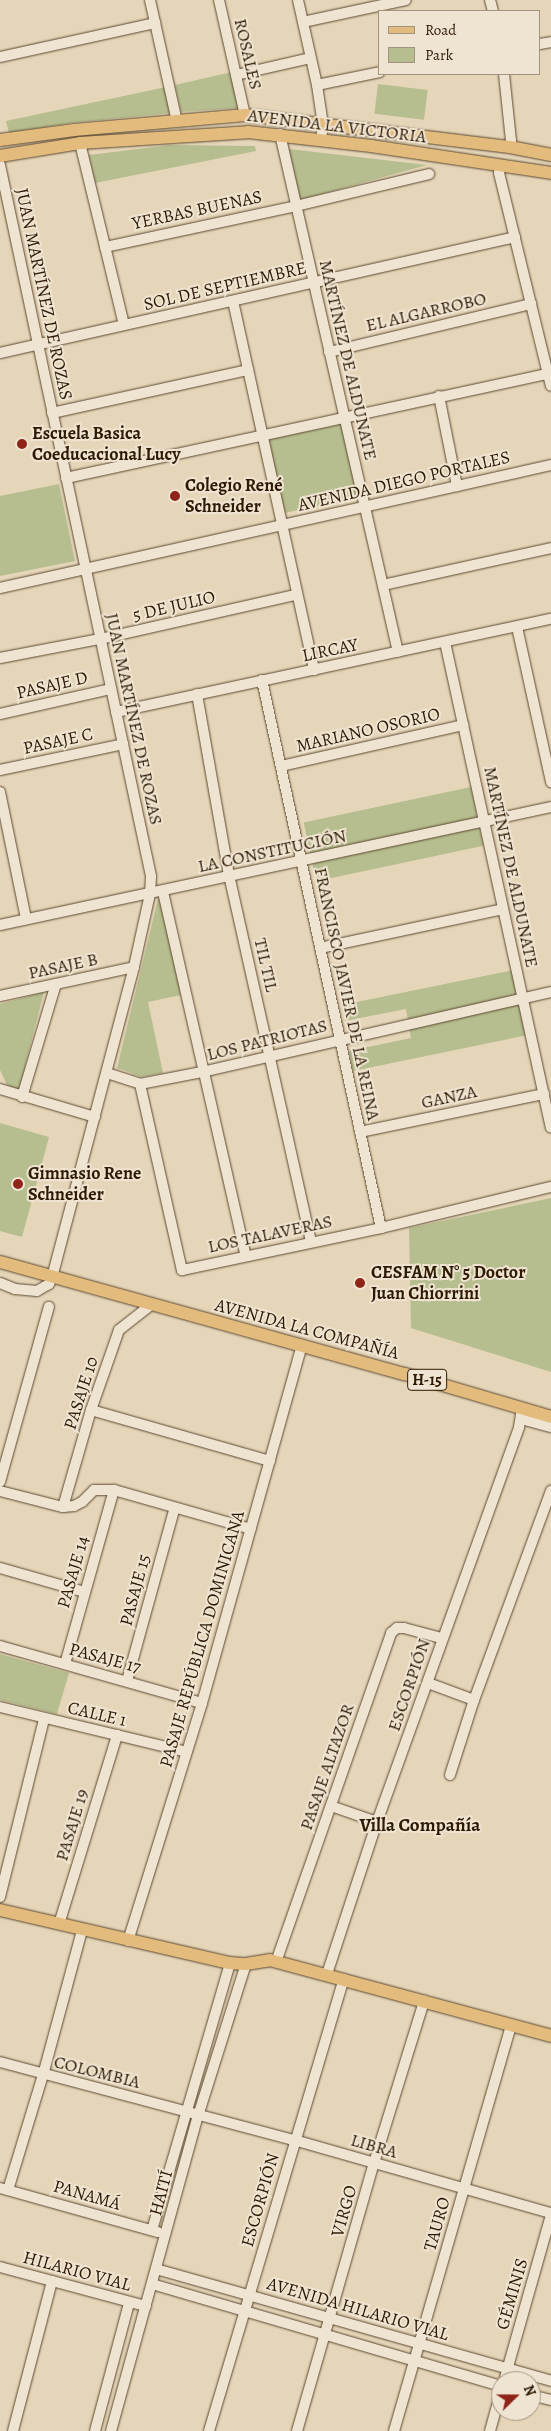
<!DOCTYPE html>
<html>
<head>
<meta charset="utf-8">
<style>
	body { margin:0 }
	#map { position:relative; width:551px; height:2431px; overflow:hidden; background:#e6d6b9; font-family:Alegreya,serif }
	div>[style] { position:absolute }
	.green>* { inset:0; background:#b6bd8e; transform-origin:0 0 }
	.roads { filter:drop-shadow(0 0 1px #5c4930) drop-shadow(0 0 1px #5c4930) }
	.minor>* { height:10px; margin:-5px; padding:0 5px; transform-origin:5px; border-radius:5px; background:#efe4d2 }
	.major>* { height:12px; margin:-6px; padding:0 6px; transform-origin:6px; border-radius:6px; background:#e3bb7c }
	.dots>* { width:14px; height:14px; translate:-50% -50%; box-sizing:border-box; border:2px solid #efe4d2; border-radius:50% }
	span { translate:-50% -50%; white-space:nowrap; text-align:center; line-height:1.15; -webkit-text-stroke:4px #efe4d2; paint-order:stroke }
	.shield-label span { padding:1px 4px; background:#efe4d2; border:1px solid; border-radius:4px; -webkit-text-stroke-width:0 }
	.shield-label { font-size:16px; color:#2e1a02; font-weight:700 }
	.street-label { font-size:18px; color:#2e1a02 }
	.poi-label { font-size:18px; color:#2e1a02; font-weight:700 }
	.left { translate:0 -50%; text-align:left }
	.neighbourhood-label { font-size:19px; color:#2e1a02; font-weight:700 }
	.legend { position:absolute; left:378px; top:10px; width:162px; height:65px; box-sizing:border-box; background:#efe4d2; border:1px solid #a2937f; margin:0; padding:6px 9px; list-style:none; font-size:15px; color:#2e1a02 }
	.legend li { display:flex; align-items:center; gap:10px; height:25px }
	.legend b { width:25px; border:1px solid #a2937f }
	.north { position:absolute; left:491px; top:2371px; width:50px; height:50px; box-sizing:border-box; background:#efe4d2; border:1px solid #a2937f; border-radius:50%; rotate:68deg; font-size:14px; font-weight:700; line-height:20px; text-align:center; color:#2e1a02 }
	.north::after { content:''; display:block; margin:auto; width:18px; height:22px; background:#8f2418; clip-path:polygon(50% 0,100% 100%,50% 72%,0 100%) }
</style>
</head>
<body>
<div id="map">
	<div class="green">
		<div style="clip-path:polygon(232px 72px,240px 108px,181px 112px,175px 85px)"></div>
		<div style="left:378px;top:84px;width:50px;height:30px;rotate:7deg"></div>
		<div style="clip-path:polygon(166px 87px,171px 113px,71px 123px,9px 133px,6px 121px)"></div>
		<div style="clip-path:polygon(170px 145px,255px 146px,256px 151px,95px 183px,89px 155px)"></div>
		<div style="clip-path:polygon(289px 149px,427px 165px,300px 200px)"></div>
		<div style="left:342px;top:424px;width:75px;height:75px;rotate:78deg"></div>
		<div style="clip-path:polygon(59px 484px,75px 561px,0 576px,0 496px)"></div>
		<div style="left:471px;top:787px;width:60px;height:171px;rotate:78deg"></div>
		<div style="clip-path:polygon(158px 899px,162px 899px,181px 995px,148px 1002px,163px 1073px,142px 1077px,117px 1068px)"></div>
		<div style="clip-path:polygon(514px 970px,528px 1035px,353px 1071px,349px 1051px,411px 1038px,406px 1009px,345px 1021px,342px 1005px)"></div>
		<div style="clip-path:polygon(44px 992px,19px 1090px,7px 1085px,0 1070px,0 1004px)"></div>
		<div style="clip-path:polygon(0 1123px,49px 1137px,22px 1237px,0 1231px)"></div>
		<div style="clip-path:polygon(551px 1198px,551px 1372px,411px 1328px,409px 1228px)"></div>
		<div style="clip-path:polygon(0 1654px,69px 1673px,57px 1714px,0 1700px)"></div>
	</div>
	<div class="roads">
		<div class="minor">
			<div style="left:150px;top:0;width:125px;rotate:77.5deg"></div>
			<div style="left:219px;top:0;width:118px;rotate:77.3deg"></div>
			<div style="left:298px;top:0;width:87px;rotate:77.4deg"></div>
			<div style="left:317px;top:85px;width:40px;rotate:81.5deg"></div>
			<div style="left:323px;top:125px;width:14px;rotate:98deg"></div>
			<div style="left:490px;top:0;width:11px;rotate:75deg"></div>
			<div style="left:303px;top:22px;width:105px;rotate:-12.1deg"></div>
			<div style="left:540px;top:44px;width:11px;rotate:-10deg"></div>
			<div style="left:0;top:57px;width:159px;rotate:-12.4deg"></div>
			<div style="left:504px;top:74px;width:67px;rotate:84deg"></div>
			<div style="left:511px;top:141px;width:6px;rotate:99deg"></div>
			<div style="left:236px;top:75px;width:76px;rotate:-12.9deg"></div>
			<div style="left:317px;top:85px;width:64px;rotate:-11.7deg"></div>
			<div style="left:280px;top:134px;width:531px;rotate:77.17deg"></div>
			<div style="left:80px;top:143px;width:187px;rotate:76.4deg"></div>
			<div style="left:0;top:165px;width:727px;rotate:78.01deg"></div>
			<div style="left:151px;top:876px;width:18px;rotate:93deg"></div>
			<div style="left:150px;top:894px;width:75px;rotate:102.4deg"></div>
			<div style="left:134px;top:967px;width:321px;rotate:104.8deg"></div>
			<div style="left:52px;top:1277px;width:8px;rotate:113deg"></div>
			<div style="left:49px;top:1284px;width:14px;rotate:150deg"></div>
			<div style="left:37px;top:1291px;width:22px;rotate:-175deg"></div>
			<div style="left:15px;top:1289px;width:16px;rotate:-158deg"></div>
			<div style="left:501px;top:165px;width:8px;rotate:104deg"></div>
			<div style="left:499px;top:173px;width:219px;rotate:76.3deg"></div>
			<div style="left:105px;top:247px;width:195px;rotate:-12.1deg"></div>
			<div style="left:296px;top:206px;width:137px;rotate:-13.5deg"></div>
			<div style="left:233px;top:301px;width:378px;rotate:77.6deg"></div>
			<div style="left:329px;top:352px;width:208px;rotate:-13.4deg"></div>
			<div style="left:0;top:353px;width:528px;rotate:-12.69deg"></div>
			<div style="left:439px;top:396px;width:92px;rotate:78.7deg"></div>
			<div style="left:52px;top:413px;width:201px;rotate:-12.4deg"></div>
			<div style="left:66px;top:478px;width:496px;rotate:-12.2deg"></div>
			<div style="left:383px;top:585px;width:172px;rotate:-12.4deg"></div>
			<div style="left:0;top:588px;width:565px;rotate:-12.58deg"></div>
			<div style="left:517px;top:627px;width:159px;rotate:77.6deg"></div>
			<div style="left:445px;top:642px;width:497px;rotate:77.7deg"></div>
			<div style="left:0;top:658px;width:102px;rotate:-10.8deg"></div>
			<div style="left:100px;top:639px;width:201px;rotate:-12.7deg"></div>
			<div style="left:262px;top:680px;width:561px;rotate:77.75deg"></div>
			<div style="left:197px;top:694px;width:184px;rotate:80deg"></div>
			<div style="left:229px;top:875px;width:376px;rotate:77.4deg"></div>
			<div style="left:116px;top:712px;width:445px;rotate:-12.1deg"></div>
			<div style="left:0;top:714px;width:114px;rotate:-12.7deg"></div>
			<div style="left:281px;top:766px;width:187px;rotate:-12.7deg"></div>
			<div style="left:0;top:770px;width:126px;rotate:-11.9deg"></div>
			<div style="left:0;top:792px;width:130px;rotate:78.4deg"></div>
			<div style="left:163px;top:892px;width:373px;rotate:77.2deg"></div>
			<div style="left:0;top:925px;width:563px;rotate:-12.09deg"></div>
			<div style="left:320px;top:948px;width:187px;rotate:-12deg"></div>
			<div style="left:0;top:996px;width:137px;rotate:-12.2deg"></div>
			<div style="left:107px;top:1073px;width:35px;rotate:18deg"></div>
			<div style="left:140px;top:1084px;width:63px;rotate:-11deg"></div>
			<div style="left:202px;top:1072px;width:358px;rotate:-12.9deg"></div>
			<div style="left:140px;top:1084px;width:191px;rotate:77.3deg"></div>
			<div style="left:182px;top:1270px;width:203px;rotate:-11.9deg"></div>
			<div style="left:381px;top:1228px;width:175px;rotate:-13.6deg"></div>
			<div style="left:0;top:1089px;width:99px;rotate:16.4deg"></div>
			<div style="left:22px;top:1097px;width:118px;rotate:-73.3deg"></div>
			<div style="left:360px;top:1132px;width:188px;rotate:-11.7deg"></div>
			<div style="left:91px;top:1410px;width:186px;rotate:15.9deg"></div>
			<div style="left:521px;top:1419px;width:31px;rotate:15deg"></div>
			<div style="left:0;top:1482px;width:182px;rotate:-74.4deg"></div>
			<div style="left:0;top:1491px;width:65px;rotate:14.3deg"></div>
			<div style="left:63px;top:1507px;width:11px;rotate:-5deg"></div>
			<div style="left:74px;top:1506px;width:9px;rotate:-27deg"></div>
			<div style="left:82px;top:1502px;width:17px;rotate:-45deg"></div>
			<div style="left:94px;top:1490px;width:20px"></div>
			<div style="left:114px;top:1490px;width:142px;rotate:15.9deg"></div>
			<div style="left:63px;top:1507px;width:101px;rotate:-73.9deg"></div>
			<div style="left:91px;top:1410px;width:85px;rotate:-70.7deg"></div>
			<div style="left:119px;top:1330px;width:42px;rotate:-38.2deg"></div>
			<div style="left:0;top:1568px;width:88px;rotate:15.8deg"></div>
			<div style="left:0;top:1646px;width:210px;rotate:15.8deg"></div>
			<div style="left:65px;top:1664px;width:181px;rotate:-74.3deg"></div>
			<div style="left:127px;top:1681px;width:180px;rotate:-74.6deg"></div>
			<div style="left:428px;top:1683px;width:49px;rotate:20.3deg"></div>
			<div style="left:0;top:1707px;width:192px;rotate:13.5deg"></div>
			<div style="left:450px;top:1775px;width:79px;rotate:-72.3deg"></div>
			<div style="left:474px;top:1700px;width:223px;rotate:-69.8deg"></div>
			<div style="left:331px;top:1806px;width:49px;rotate:19.2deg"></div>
			<div style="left:0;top:1897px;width:183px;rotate:-76.1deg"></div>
			<div style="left:59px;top:1924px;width:198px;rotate:-72.9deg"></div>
			<div style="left:128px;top:1941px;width:249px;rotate:-72.7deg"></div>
			<div style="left:202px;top:1703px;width:372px;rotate:-74.4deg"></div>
			<div style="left:276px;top:1962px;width:349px;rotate:-70.7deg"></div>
			<div style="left:391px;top:1633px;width:8px;rotate:-40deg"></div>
			<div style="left:397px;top:1628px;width:7px"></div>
			<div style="left:404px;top:1628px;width:39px;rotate:15deg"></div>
			<div style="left:327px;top:1974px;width:160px;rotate:-71.8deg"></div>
			<div style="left:377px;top:1822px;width:420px;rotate:-70.2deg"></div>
			<div style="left:519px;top:1427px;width:19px;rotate:-81deg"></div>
			<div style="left:0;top:2062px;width:304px;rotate:14.9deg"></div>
			<div style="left:294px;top:2140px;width:267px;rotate:15.9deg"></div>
			<div style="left:0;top:2188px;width:164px;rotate:15.6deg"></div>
			<div style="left:8px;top:2190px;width:120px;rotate:-73.1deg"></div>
			<div style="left:43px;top:2075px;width:150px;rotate:-74.9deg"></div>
			<div style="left:152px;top:2230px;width:278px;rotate:-73.7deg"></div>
			<div style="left:0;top:2267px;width:151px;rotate:15deg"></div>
			<div style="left:156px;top:2269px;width:411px;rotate:15.8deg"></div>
			<div style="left:152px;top:2284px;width:364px;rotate:16.3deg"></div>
			<div style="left:504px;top:2381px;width:173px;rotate:-74.2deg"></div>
			<div style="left:531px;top:2395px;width:21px;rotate:14deg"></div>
			<div style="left:13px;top:2431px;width:155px;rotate:-75.4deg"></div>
			<div style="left:95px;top:2431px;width:132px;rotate:-75.1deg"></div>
			<div style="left:111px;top:2431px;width:327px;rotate:-74.6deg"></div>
			<div style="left:198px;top:2116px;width:159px;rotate:-72.5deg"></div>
			<div style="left:209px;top:2431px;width:472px;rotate:-73.4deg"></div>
			<div style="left:297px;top:2431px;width:279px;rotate:-74deg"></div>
			<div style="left:374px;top:2163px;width:170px;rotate:-72.8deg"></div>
			<div style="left:394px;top:2431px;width:423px;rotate:-73.9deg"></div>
			<div style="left:490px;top:2431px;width:41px;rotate:-74.6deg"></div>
		</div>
		<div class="major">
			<div style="left:0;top:140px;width:75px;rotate:-7.7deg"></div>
			<div style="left:74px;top:130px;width:172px;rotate:-5deg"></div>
			<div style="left:245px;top:115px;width:267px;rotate:6.9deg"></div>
			<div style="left:510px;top:147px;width:42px;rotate:11deg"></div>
			<div style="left:0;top:156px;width:81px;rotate:-9.2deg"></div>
			<div style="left:80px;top:143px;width:168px;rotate:-3.7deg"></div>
			<div style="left:248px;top:132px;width:124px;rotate:6.5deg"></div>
			<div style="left:371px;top:146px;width:182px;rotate:8.5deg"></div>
			<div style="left:0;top:1262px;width:420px;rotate:15.5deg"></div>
			<div style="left:405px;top:1374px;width:152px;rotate:16.4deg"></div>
			<div style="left:0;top:1910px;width:236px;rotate:13deg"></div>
			<div style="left:230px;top:1963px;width:16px;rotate:4deg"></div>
			<div style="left:246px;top:1964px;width:24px;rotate:-9deg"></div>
			<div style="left:270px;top:1960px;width:291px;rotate:15.1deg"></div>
		</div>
	</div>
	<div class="dots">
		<div style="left:22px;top:444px;background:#8f2418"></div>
		<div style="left:175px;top:496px;background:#8f2418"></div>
		<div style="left:18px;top:1184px;background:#8f2418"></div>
		<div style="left:360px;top:1283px;background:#8f2418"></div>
	</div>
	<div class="shield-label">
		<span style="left:427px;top:1380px">H-15</span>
	</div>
	<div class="street-label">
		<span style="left:248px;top:54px;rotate:77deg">ROSALES</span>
		<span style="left:337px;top:126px;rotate:7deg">AVENIDA LA VICTORIA</span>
		<span style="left:197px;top:210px;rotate:-12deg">YERBAS BUENAS</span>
		<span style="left:225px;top:286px;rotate:-13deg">SOL DE SEPTIEMBRE</span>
		<span style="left:44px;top:294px;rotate:78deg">JUAN MARTÍNEZ DE ROZAS</span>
		<span style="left:426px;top:312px;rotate:-13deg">EL ALGARROBO</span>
		<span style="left:348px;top:360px;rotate:77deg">MARTÍNEZ DE ALDUNATE</span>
		<span style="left:404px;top:481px;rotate:-13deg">AVENIDA DIEGO PORTALES</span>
		<span style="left:174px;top:606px;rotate:-13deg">5 DE JULIO</span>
		<span style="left:330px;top:650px;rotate:-12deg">LIRCAY</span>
		<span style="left:52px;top:685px;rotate:-13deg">PASAJE D</span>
		<span style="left:134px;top:719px;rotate:78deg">JUAN MARTÍNEZ DE ROZAS</span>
		<span style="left:368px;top:730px;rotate:-13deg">MARIANO OSORIO</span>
		<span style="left:58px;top:741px;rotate:-12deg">PASAJE C</span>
		<span style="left:272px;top:851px;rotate:-12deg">LA CONSTITUCIÓN</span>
		<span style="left:511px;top:867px;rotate:78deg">MARTÍNEZ DE ALDUNATE</span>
		<span style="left:266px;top:965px;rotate:77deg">TIL TIL</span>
		<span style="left:63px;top:966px;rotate:-12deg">PASAJE B</span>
		<span style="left:347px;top:994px;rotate:78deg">FRANCISCO JAVIER DE LA REINA</span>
		<span style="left:267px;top:1040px;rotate:-14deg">LOS PATRIOTAS</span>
		<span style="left:449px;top:1097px;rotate:-12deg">GANZA</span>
		<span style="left:270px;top:1234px;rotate:-12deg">LOS TALAVERAS</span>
		<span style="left:307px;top:1329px;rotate:15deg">AVENIDA LA COMPAÑÍA</span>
		<span style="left:81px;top:1393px;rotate:-72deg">PASAJE 10</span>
		<span style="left:73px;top:1572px;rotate:-74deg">PASAJE 14</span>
		<span style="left:135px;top:1590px;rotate:-75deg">PASAJE 15</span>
		<span style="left:202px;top:1639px;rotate:-74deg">PASAJE REPÚBLICA DOMINICANA</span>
		<span style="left:105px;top:1658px;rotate:15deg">PASAJE 17</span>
		<span style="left:409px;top:1685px;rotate:-71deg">ESCORPIÓN</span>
		<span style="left:97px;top:1714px;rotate:13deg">CALLE 1</span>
		<span style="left:327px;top:1767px;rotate:-71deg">PASAJE ALTAZOR</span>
		<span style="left:72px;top:1825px;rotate:-73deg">PASAJE 19</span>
		<span style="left:97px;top:2072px;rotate:14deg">COLOMBIA</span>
		<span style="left:374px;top:2146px;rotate:16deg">LIBRA</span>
		<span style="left:161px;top:2193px;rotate:-75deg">HAITÍ</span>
		<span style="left:87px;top:2195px;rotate:16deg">PANAMÁ</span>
		<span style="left:260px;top:2200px;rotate:-74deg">ESCORPIÓN</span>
		<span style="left:344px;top:2211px;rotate:-74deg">VIRGO</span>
		<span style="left:437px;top:2224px;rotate:-74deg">TAURO</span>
		<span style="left:77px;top:2271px;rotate:15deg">HILARIO VIAL</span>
		<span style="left:512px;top:2294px;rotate:-74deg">GÉMINIS</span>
		<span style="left:358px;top:2309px;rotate:16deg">AVENIDA HILARIO VIAL</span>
	</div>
	<div class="poi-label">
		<span class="left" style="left:32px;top:444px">Escuela Basica<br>Coeducacional Lucy</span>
		<span class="left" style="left:185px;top:496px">Colegio René<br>Schneider</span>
		<span class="left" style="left:28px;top:1184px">Gimnasio Rene<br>Schneider</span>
		<span class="left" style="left:371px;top:1283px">CESFAM N° 5 Doctor<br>Juan Chiorrini</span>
	</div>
	<div class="neighbourhood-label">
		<span style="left:420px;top:1826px">Villa Compañía</span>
	</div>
	<ul class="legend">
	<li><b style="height:6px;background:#e3bb7c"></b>Road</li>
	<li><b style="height:14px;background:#b6bd8e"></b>Park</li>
	</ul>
	<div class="north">N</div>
</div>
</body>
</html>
